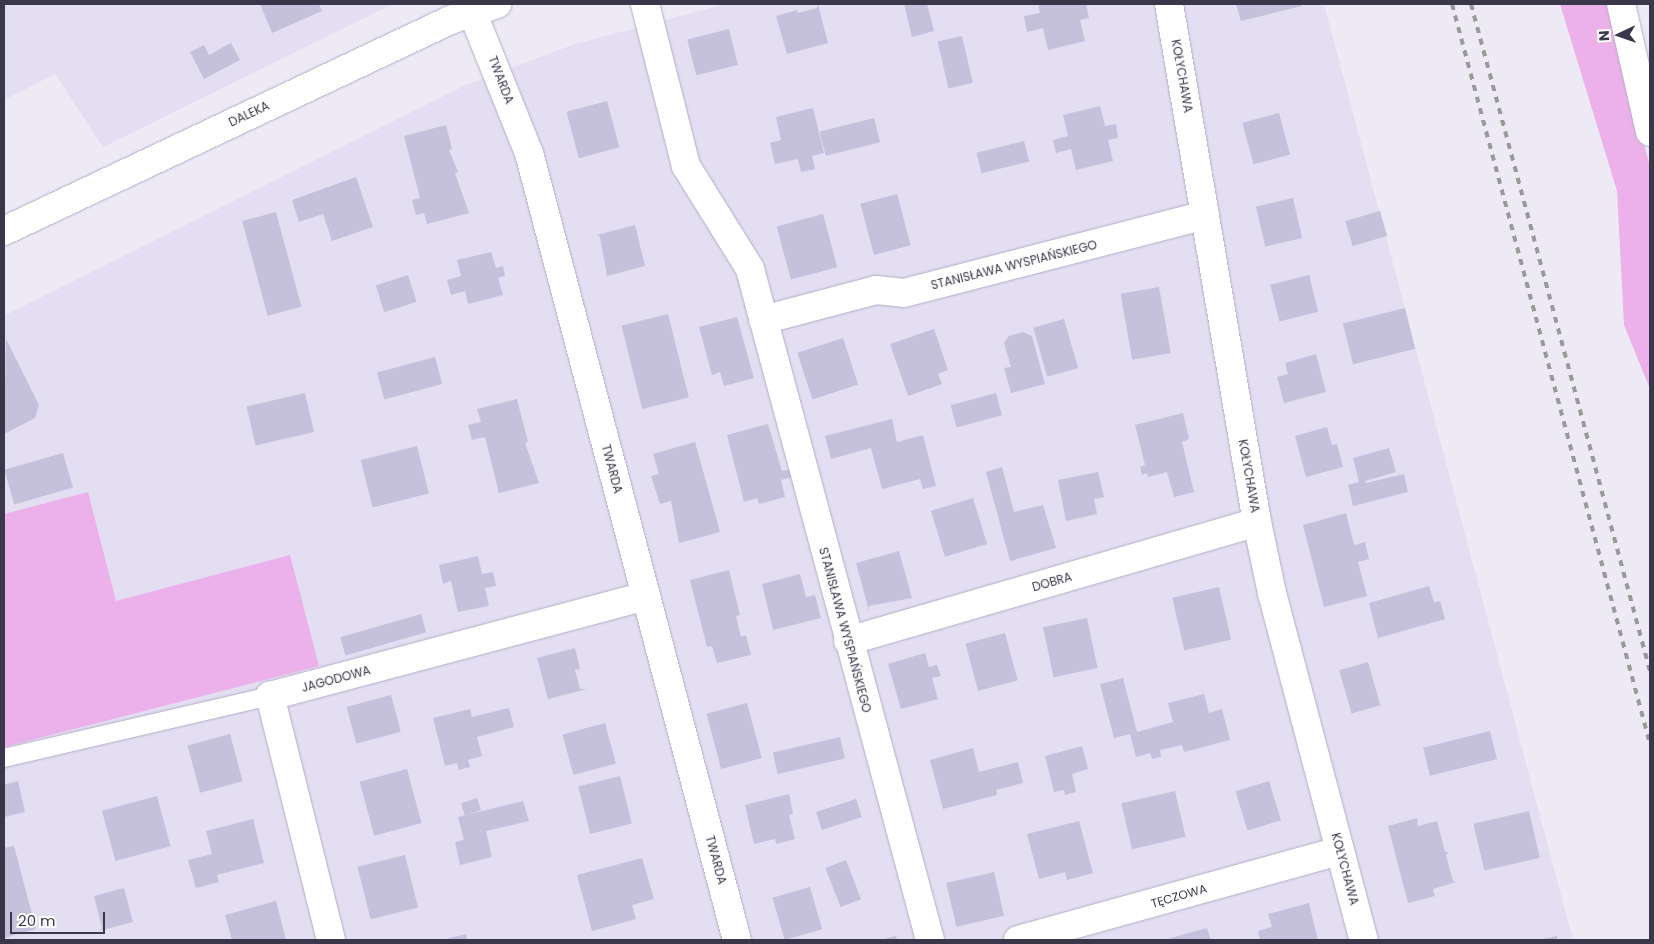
<!DOCTYPE html>
<html>
<head>
<meta charset="utf-8">
<style>
	body { margin:0 }
	#map { position:relative; width:1654px; height:944px; overflow:hidden; background:#edeaf5; font-family:Poppins,sans-serif }
	div>[style] { position:absolute }
	.residential>* { inset:0; background:#e3def1 }
	.green>* { inset:0; background:#ecb1eb }
	.building>* { inset:0; background:#c5c1db; transform-origin:0 0 }
	.roads { filter:drop-shadow(0 0 1px #b3aec5) drop-shadow(0 0 1px #b3aec5) }
	.service>* { height:18px; margin:-9px; padding:0 9px; transform-origin:9px; border-radius:9px; background:#fff }
	.minor>* { height:28px; margin:-14px; padding:0 14px; transform-origin:14px; border-radius:14px; background:#fff }
	.rail>* { height:4px; margin-top:-2px; transform-origin:0; background:repeating-linear-gradient(90deg,#999 0 6px,transparent 0 12px) }
	span { translate:-50% -50%; white-space:nowrap; text-align:center; line-height:1.15; -webkit-text-stroke:4px #fff; paint-order:stroke }
	.street-label { font-size:12px; color:#3a374a }
	.frame { position:absolute; inset:0; border:5px solid #3a374a; pointer-events:none }
	.north { position:absolute; left:1594px; top:10px; width:50px; height:50px; -webkit-text-stroke:4px #fff; paint-order:stroke; rotate:267deg; font-size:14px; font-weight:700; line-height:20px; text-align:center; color:#3a374a }
	.north::after { content:''; display:block; margin:auto; width:18px; height:22px; background:#3a374a; clip-path:polygon(50% 0,100% 100%,50% 72%,0 100%) }
	.scale { position:absolute; left:10px; top:912px; width:95px; height:22px; box-sizing:border-box; border:2px solid #3a374a; border-top:0; padding-left:6px; font-size:15px; line-height:18px; white-space:nowrap; color:#3a374a; -webkit-text-stroke:4px #fff; paint-order:stroke }
</style>
</head>
<body>
<div id="map">
	<div class="residential">
		<div style="clip-path:polygon(4px 4px,393px 4px,103px 147px,55px 74px,4px 100px)"></div>
		<div style="clip-path:polygon(725px 4px,1324px 4px,1573px 940px,4px 940px,4px 316px,466px 85px,572px 45px)"></div>
	</div>
	<div class="green">
		<div style="clip-path:polygon(1560px 4px,1608px 4px,1650px 167px,1650px 389px,1624px 325px,1617px 191px)"></div>
		<div style="clip-path:polygon(88px 492px,116px 601px,290px 555px,319px 666px,4px 747px,4px 514px)"></div>
	</div>
	<div class="building">
		<div style="clip-path:polygon(260px 4px,319px 4px,322px 11px,272px 33px)"></div>
		<div style="clip-path:polygon(818px 4px,828px 43px,787px 54px,776px 16px,797px 10px,798px 13px,817px 8px)"></div>
		<div style="clip-path:polygon(904px 4px,927px 4px,934px 31px,912px 37px)"></div>
		<div style="clip-path:polygon(1038px 4px,1086px 4px,1089px 18px,1080px 20px,1085px 41px,1048px 50px,1043px 28px,1027px 32px,1024px 16px,1040px 13px)"></div>
		<div style="clip-path:polygon(1236px 4px,1302px 4px,1302px 6px,1241px 21px)"></div>
		<div style="left:729px;top:29px;width:37px;height:43px;rotate:76deg"></div>
		<div style="left:962px;top:36px;width:48px;height:25px;rotate:77deg"></div>
		<div style="clip-path:polygon(231px 43px,240px 60px,204px 79px,190px 52px,204px 45px,209px 55px)"></div>
		<div style="left:607px;top:101px;width:48px;height:42px;rotate:75deg"></div>
		<div style="clip-path:polygon(1100px 106px,1105px 126px,1116px 124px,1118px 138px,1108px 140px,1113px 161px,1076px 170px,1071px 149px,1056px 153px,1053px 140px,1068px 136px,1063px 115px)"></div>
		<div style="clip-path:polygon(813px 108px,824px 153px,812px 156px,815px 169px,801px 172px,798px 159px,775px 164px,770px 143px,781px 140px,776px 117px)"></div>
		<div style="left:1279px;top:113px;width:43px;height:38px;rotate:75deg"></div>
		<div style="left:874px;top:118px;width:25px;height:56px;rotate:76deg"></div>
		<div style="clip-path:polygon(446px 125px,452px 149px,449px 150px,458px 172px,455px 173px,469px 213px,427px 224px,424px 213px,416px 215px,412px 200px,420px 198px,404px 136px)"></div>
		<div style="left:1024px;top:141px;width:21px;height:49px;rotate:76deg"></div>
		<div style="clip-path:polygon(356px 177px,373px 227px,332px 241px,323px 214px,299px 222px,292px 200px)"></div>
		<div style="left:897px;top:194px;width:53px;height:38px;rotate:75deg"></div>
		<div style="left:1293px;top:198px;width:41px;height:38px;rotate:77deg"></div>
		<div style="left:1380px;top:211px;width:26px;height:36px;rotate:74deg"></div>
		<div style="left:276px;top:212px;width:98px;height:35px;rotate:75deg"></div>
		<div style="left:823px;top:214px;width:55px;height:48px;rotate:75deg"></div>
		<div style="clip-path:polygon(635px 225px,645px 266px,607px 276px,600px 237px,597px 235px)"></div>
		<div style="clip-path:polygon(491px 252px,496px 268px,503px 266px,505px 276px,498px 278px,503px 295px,468px 304px,465px 291px,451px 295px,447px 280px,461px 276px,457px 260px)"></div>
		<div style="left:408px;top:275px;width:28px;height:34px;rotate:72deg"></div>
		<div style="left:1309px;top:275px;width:38px;height:40px;rotate:76deg"></div>
		<div style="left:1159px;top:287px;width:67px;height:39px;rotate:80deg"></div>
		<div style="left:1405px;top:308px;width:42px;height:64px;rotate:76deg"></div>
		<div style="left:668px;top:314px;width:86px;height:48px;rotate:76deg"></div>
		<div style="clip-path:polygon(737px 317px,754px 378px,724px 386px,720px 372px,712px 375px,699px 327px)"></div>
		<div style="left:1064px;top:319px;width:51px;height:32px;rotate:74deg"></div>
		<div style="clip-path:polygon(934px 329px,948px 370px,938px 374px,942px 384px,908px 396px,890px 344px)"></div>
		<div style="clip-path:polygon(1023px 332px,1032px 336px,1045px 384px,1011px 393px,1004px 368px,1011px 367px,1004px 343px,1009px 336px)"></div>
		<div style="left:843px;top:338px;width:49px;height:48px;rotate:72deg"></div>
		<div style="clip-path:polygon(6px 339px,39px 405px,35px 418px,4px 434px)"></div>
		<div style="clip-path:polygon(1316px 354px,1326px 392px,1284px 403px,1277px 377px,1288px 374px,1285px 363px)"></div>
		<div style="left:435px;top:357px;width:28px;height:60px;rotate:75deg"></div>
		<div style="left:305px;top:393px;width:40px;height:60px;rotate:77deg"></div>
		<div style="left:996px;top:393px;width:23px;height:47px;rotate:75deg"></div>
		<div style="clip-path:polygon(517px 399px,528px 442px,525px 443px,539px 483px,499px 493px,485px 437px,472px 440px,468px 425px,481px 422px,477px 409px)"></div>
		<div style="clip-path:polygon(1183px 413px,1189px 439px,1182px 442px,1194px 492px,1174px 497px,1167px 472px,1148px 477px,1147px 473px,1142px 475px,1140px 467px,1145px 465px,1135px 425px)"></div>
		<div style="clip-path:polygon(892px 419px,897px 442px,923px 435px,936px 486px,923px 489px,920px 479px,882px 489px,871px 448px,831px 459px,825px 436px)"></div>
		<div style="clip-path:polygon(768px 424px,782px 471px,793px 469px,795px 476px,781px 480px,785px 497px,759px 504px,757px 498px,744px 502px,727px 435px)"></div>
		<div style="clip-path:polygon(1327px 427px,1332px 445px,1337px 444px,1343px 467px,1306px 477px,1295px 436px)"></div>
		<div style="clip-path:polygon(695px 442px,720px 532px,679px 543px,671px 501px,660px 504px,651px 476px,659px 474px,653px 454px)"></div>
		<div style="left:417px;top:446px;width:49px;height:58px;rotate:76deg"></div>
		<div style="clip-path:polygon(1389px 448px,1396px 472px,1365px 481px,1366px 483px,1404px 474px,1408px 492px,1353px 506px,1348px 485px,1359px 482px,1353px 458px)"></div>
		<div style="left:63px;top:453px;width:36px;height:61px;rotate:74deg"></div>
		<div style="clip-path:polygon(1002px 467px,1014px 512px,1043px 505px,1056px 548px,1010px 561px,986px 472px)"></div>
		<div style="clip-path:polygon(1098px 472px,1104px 497px,1094px 499px,1097px 514px,1066px 521px,1058px 480px)"></div>
		<div style="left:973px;top:498px;width:48px;height:44px;rotate:73deg"></div>
		<div style="clip-path:polygon(1346px 513px,1354px 545px,1365px 542px,1369px 559px,1358px 562px,1367px 596px,1324px 607px,1303px 525px)"></div>
		<div style="clip-path:polygon(899px 551px,912px 598px,869px 606px,869px 611px,856px 563px)"></div>
		<div style="clip-path:polygon(478px 556px,482px 574px,493px 572px,496px 586px,485px 588px,489px 606px,458px 612px,451px 581px,443px 584px,439px 565px)"></div>
		<div style="clip-path:polygon(729px 570px,740px 615px,736px 616px,741px 637px,746px 635px,751px 655px,717px 663px,712px 646px,707px 647px,690px 580px)"></div>
		<div style="clip-path:polygon(800px 574px,806px 597px,815px 595px,821px 618px,773px 630px,762px 584px)"></div>
		<div style="clip-path:polygon(1429px 586px,1434px 602px,1440px 601px,1445px 619px,1378px 638px,1369px 603px)"></div>
		<div style="left:1219px;top:587px;width:54px;height:48px;rotate:77deg"></div>
		<div style="left:421px;top:614px;width:19px;height:84px;rotate:74deg"></div>
		<div style="left:1087px;top:618px;width:51px;height:45px;rotate:78deg"></div>
		<div style="left:1005px;top:633px;width:49px;height:41px;rotate:75deg"></div>
		<div style="clip-path:polygon(575px 648px,580px 669px,575px 670px,580px 689px,587px 689px,548px 699px,537px 658px)"></div>
		<div style="clip-path:polygon(925px 653px,929px 667px,937px 665px,941px 676px,932px 678px,938px 699px,901px 709px,888px 664px)"></div>
		<div style="left:1368px;top:662px;width:45px;height:30px;rotate:74deg"></div>
		<div style="clip-path:polygon(1123px 678px,1137px 732px,1173px 722px,1168px 703px,1204px 694px,1209px 713px,1222px 709px,1230px 740px,1184px 752px,1182px 745px,1160px 750px,1161px 757px,1152px 759px,1150px 753px,1136px 757px,1130px 734px,1114px 738px,1100px 684px)"></div>
		<div style="left:391px;top:695px;width:38px;height:46px;rotate:75deg"></div>
		<div style="left:747px;top:703px;width:57px;height:42px;rotate:75deg"></div>
		<div style="clip-path:polygon(509px 708px,514px 727px,477px 737px,482px 756px,468px 760px,470px 767px,459px 770px,457px 763px,445px 766px,433px 718px,470px 709px,472px 717px)"></div>
		<div style="left:605px;top:723px;width:42px;height:44px;rotate:75deg"></div>
		<div style="left:1490px;top:731px;width:29px;height:69px;rotate:76deg"></div>
		<div style="left:230px;top:734px;width:49px;height:44px;rotate:75deg"></div>
		<div style="left:840px;top:737px;width:22px;height:69px;rotate:77deg"></div>
		<div style="clip-path:polygon(1082px 746px,1088px 769px,1072px 774px,1076px 792px,1065px 795px,1064px 790px,1054px 792px,1045px 756px)"></div>
		<div style="clip-path:polygon(973px 748px,979px 772px,1018px 762px,1023px 783px,996px 790px,997px 795px,943px 809px,930px 760px)"></div>
		<div style="left:407px;top:769px;width:56px;height:49px;rotate:75deg"></div>
		<div style="left:620px;top:776px;width:49px;height:43px;rotate:76deg"></div>
		<div style="clip-path:polygon(18px 781px,25px 812px,4px 817px,4px 785px)"></div>
		<div style="left:1269px;top:781px;width:41px;height:35px;rotate:73deg"></div>
		<div style="left:1175px;top:791px;width:47px;height:55px;rotate:77deg"></div>
		<div style="clip-path:polygon(789px 794px,793px 814px,789px 815px,795px 839px,776px 844px,775px 839px,754px 844px,745px 805px)"></div>
		<div style="left:157px;top:796px;width:52px;height:57px;rotate:75deg"></div>
		<div style="left:477px;top:798px;width:13px;height:17px;rotate:72deg"></div>
		<div style="left:856px;top:799px;width:19px;height:42px;rotate:72deg"></div>
		<div style="clip-path:polygon(523px 801px,529px 821px,486px 831px,492px 857px,460px 865px,455px 842px,464px 840px,458px 817px)"></div>
		<div style="left:1529px;top:811px;width:48px;height:57px;rotate:77deg"></div>
		<div style="clip-path:polygon(1417px 818px,1418px 826px,1437px 821px,1445px 852px,1449px 852px,1446px 855px,1453px 881px,1456px 882px,1433px 889px,1435px 896px,1408px 903px,1388px 826px)"></div>
		<div style="clip-path:polygon(253px 819px,264px 863px,217px 875px,219px 882px,196px 888px,188px 860px,212px 854px,206px 831px)"></div>
		<div style="clip-path:polygon(1079px 821px,1093px 873px,1067px 880px,1065px 872px,1039px 879px,1027px 834px)"></div>
		<div style="clip-path:polygon(14px 846px,36px 929px,4px 938px,4px 848px)"></div>
		<div style="left:405px;top:855px;width:54px;height:49px;rotate:76deg"></div>
		<div style="clip-path:polygon(642px 858px,654px 899px,632px 905px,636px 919px,592px 931px,577px 875px)"></div>
		<div style="left:846px;top:860px;width:42px;height:22px;rotate:69deg"></div>
		<div style="left:994px;top:872px;width:45px;height:49px;rotate:77deg"></div>
		<div style="left:810px;top:887px;width:44px;height:39px;rotate:74deg"></div>
		<div style="clip-path:polygon(124px 888px,133px 922px,99px 931px,102px 928px,94px 896px)"></div>
		<div style="clip-path:polygon(276px 901px,286px 940px,232px 940px,225px 915px)"></div>
		<div style="clip-path:polygon(1309px 903px,1318px 940px,1260px 940px,1258px 931px,1272px 927px,1268px 914px)"></div>
		<div style="clip-path:polygon(1207px 928px,1211px 940px,1164px 940px)"></div>
		<div style="clip-path:polygon(466px 934px,467px 940px,442px 940px)"></div>
		<div style="clip-path:polygon(896px 936px,897px 940px,880px 940px)"></div>
		<div style="clip-path:polygon(1557px 936px,1557px 940px,1542px 940px,1542px 939px)"></div>
	</div>
	<div class="roads">
		<div class="service">
			<div style="left:4px;top:758px;width:273px;rotate:-13.1deg"></div>
		</div>
		<div class="minor">
			<div style="left:469px;top:4px;width:161px;rotate:68.1deg"></div>
			<div style="left:529px;top:153px;width:814px;rotate:75.2deg"></div>
			<div style="left:645px;top:4px;width:167px;rotate:75.8deg"></div>
			<div style="left:686px;top:166px;width:121px;rotate:58.1deg"></div>
			<div style="left:750px;top:269px;width:695px;rotate:74.98deg"></div>
			<div style="left:1169px;top:4px;width:525px;rotate:80.36deg"></div>
			<div style="left:1257px;top:522px;width:73px;rotate:78.1deg"></div>
			<div style="left:1272px;top:593px;width:359px;rotate:75.2deg"></div>
			<div style="left:1621px;top:4px;width:131px;rotate:77.2deg"></div>
			<div style="left:4px;top:231px;width:493px;rotate:-25.3deg"></div>
			<div style="left:450px;top:20px;width:50px;rotate:-18.8deg"></div>
			<div style="left:763px;top:320px;width:117px;rotate:-14.9deg"></div>
			<div style="left:876px;top:290px;width:28px;rotate:6deg"></div>
			<div style="left:904px;top:293px;width:311px;rotate:-14.5deg"></div>
			<div style="left:848px;top:641px;width:426px;rotate:-16.2deg"></div>
			<div style="left:331px;top:940px;width:252px;rotate:-104deg"></div>
			<div style="left:270px;top:696px;width:389px;rotate:-14.9deg"></div>
			<div style="left:1018px;top:940px;width:334px;rotate:-15.5deg"></div>
		</div>
	</div>
	<div class="rail">
		<div style="left:1452px;top:4px;width:766px;rotate:75.02deg"></div>
		<div style="left:1471px;top:4px;width:691px;rotate:74.98deg"></div>
	</div>
	<div class="street-label">
		<span style="left:1182px;top:76px;rotate:80deg">KOŁYCHAWA</span>
		<span style="left:501px;top:80px;rotate:69deg">TWARDA</span>
		<span style="left:249px;top:114px;rotate:-25deg">DALEKA</span>
		<span style="left:1014px;top:265px;rotate:-14deg">STANISŁAWA WYSPIAŃSKIEGO</span>
		<span style="left:612px;top:469px;rotate:75deg">TWARDA</span>
		<span style="left:1249px;top:476px;rotate:80deg">KOŁYCHAWA</span>
		<span style="left:1052px;top:582px;rotate:-16deg">DOBRA</span>
		<span style="left:845px;top:630px;rotate:75deg">STANISŁAWA WYSPIAŃSKIEGO</span>
		<span style="left:336px;top:679px;rotate:-15deg">JAGODOWA</span>
		<span style="left:716px;top:860px;rotate:75deg">TWARDA</span>
		<span style="left:1345px;top:869px;rotate:75deg">KOŁYCHAWA</span>
		<span style="left:1179px;top:896px;rotate:-16deg">TĘCZOWA</span>
	</div>
	<div class="frame"></div>
	<div class="north">N</div>
	<div class="scale">20 m</div>
</div>
</body>
</html>
